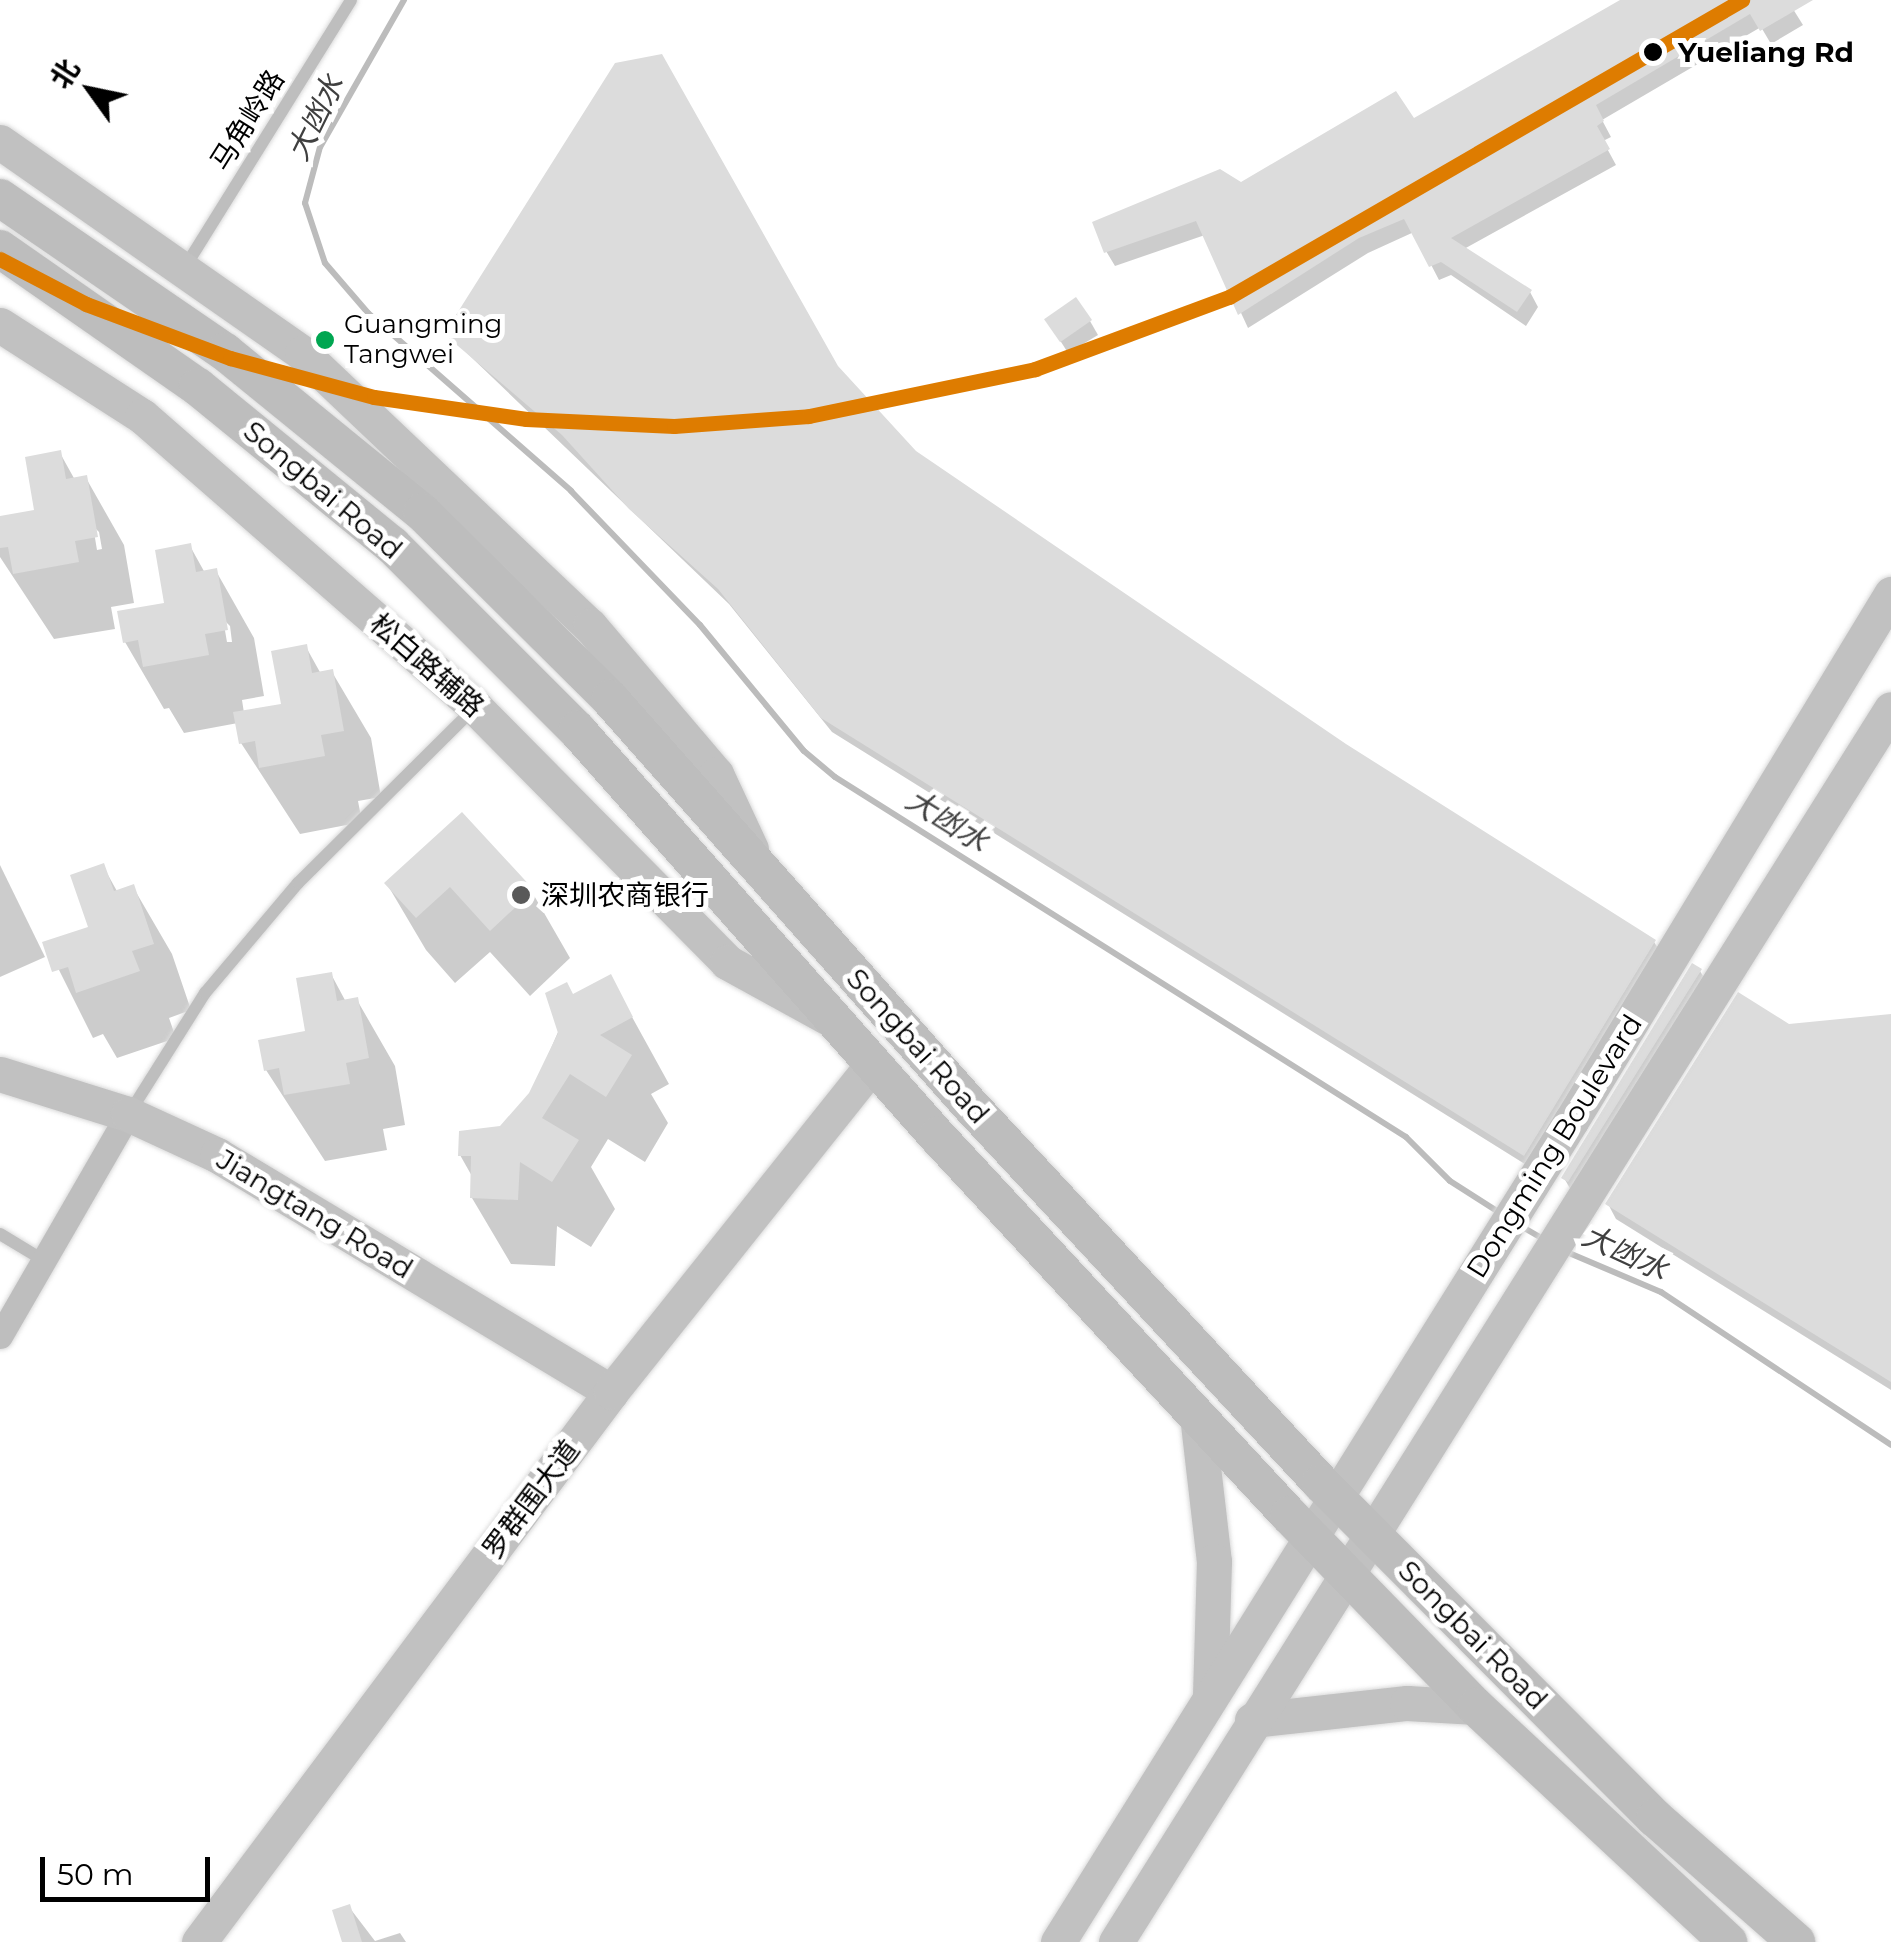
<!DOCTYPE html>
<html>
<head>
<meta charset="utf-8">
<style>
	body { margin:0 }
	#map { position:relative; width:1891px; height:1942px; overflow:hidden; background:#fff; font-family:Montserrat,"Noto Sans SC",sans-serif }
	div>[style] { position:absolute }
	.shadow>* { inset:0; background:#0003 }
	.stream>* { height:6px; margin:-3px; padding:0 3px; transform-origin:3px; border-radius:3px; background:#bcbcbc }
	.building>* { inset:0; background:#dcdcdc; transform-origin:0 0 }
	.roads { filter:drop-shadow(0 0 2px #dbdbdb) drop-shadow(0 0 2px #dbdbdb) }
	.lane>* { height:12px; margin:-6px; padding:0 6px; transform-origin:6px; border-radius:6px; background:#bebebe }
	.street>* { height:25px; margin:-12.5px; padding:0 12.5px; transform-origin:12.5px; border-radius:12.5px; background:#bebebe }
	.secondary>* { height:35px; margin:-17.5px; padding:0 17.5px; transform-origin:17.5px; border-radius:17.5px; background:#c1c1c1 }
	.primary>* { height:38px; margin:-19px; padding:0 19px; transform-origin:19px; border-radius:19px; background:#bdbdbd }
	.metro-1>* { height:15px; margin:-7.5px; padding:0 7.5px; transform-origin:7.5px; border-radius:7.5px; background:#de7c00 }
	.dots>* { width:28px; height:28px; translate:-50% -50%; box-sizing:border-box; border:5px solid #fff; border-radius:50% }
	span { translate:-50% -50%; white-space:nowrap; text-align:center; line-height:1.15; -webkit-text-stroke:10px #fff; paint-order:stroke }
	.bus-label { font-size:26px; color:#000 }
	.left { translate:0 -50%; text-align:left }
	.stop-label { font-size:28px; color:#000; font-weight:700 }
	.street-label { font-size:28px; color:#000 }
	.poi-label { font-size:28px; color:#000 }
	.water-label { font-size:30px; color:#404040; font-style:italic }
	.north { position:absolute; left:40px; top:40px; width:100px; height:100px; -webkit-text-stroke:8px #fff; paint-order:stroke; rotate:303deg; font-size:28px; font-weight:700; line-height:40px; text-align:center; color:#000 }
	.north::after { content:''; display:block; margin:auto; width:35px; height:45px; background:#000; clip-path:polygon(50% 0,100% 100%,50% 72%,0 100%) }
	.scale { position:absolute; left:40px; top:1857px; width:170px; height:45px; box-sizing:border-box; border:5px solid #000; border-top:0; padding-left:12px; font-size:30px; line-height:35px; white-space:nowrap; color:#000; -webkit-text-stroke:8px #fff; paint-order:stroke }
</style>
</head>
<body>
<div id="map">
	<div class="shadow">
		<div style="clip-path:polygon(1625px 0,1809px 0,1793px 9px,1803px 25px,1771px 44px,1761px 27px,1602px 120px,1611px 137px,1603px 141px,1616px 165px,1464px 249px,1530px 292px,1538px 307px,1526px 326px,1451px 275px,1439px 280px,1414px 232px,1368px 253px,1248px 328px,1205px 235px,1115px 266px,1106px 251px,1241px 185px,1413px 121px)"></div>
		<div style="clip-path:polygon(1046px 318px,1090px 321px,1098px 335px,1068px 353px)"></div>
		<div style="clip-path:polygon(447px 334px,836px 368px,914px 453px,1344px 746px,1654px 942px,1663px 956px,1533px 1169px,832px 732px,729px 604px)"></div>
		<div style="clip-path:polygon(evenodd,60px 453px,75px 480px,86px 478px,124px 545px,134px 603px,111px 607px,115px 629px,54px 639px,0 557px,0 519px,37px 512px,60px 453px,93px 526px,99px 532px,102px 549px,97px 550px,93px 526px)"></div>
		<div style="clip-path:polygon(evenodd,190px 546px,205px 573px,216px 571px,254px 638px,264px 696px,242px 700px,244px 713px,284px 706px,306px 647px,321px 674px,332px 672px,371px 738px,381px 797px,358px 801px,362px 822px,300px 834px,241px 743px,238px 723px,184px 733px,169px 708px,164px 709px,125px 642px,167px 605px,190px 546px,223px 619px,230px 626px,232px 642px,227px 642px,223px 619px)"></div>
		<div style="clip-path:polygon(462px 815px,532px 892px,570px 958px,530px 996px,490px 952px,455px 983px,426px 950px,387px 884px)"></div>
		<div style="clip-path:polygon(0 865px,45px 957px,0 977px)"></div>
		<div style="clip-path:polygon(103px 866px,118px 893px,133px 887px,172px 954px,191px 1010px,169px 1018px,176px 1038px,117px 1058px,103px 1034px,93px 1038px,46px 944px,91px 928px)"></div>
		<div style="clip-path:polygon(1700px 971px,1709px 986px,1572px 1192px,1564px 1178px)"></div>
		<div style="clip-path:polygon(331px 974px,346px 1002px,357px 1000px,395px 1066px,405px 1125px,383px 1129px,387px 1150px,325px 1161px,266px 1070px,308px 1033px)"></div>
		<div style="clip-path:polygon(610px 977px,669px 1084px,651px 1094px,668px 1123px,645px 1162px,608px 1139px,591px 1167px,615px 1209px,591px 1247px,557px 1226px,555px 1266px,511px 1264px,472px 1198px,473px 1178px,460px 1155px,501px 1128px,531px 1095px,573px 997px)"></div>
		<div style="clip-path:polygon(1891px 1016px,1891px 1390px,1616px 1219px,1608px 1204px,1788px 1026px)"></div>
		<div style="clip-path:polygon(349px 1907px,375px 1941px,400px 1933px,406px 1942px,345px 1942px)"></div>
	</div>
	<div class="stream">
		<div style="left:404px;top:0;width:169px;rotate:119.7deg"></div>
		<div style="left:320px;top:147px;width:58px;rotate:105deg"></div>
		<div style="left:305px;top:203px;width:63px;rotate:71.6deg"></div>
		<div style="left:325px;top:263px;width:66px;rotate:49.3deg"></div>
		<div style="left:368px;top:313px;width:270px;rotate:41.2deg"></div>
		<div style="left:571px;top:491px;width:186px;rotate:46.1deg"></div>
		<div style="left:700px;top:625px;width:163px;rotate:50.5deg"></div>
		<div style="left:804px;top:751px;width:40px;rotate:40deg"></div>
		<div style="left:835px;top:777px;width:675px;rotate:32.23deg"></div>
		<div style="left:1406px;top:1137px;width:62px;rotate:45deg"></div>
		<div style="left:1450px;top:1181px;width:59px;rotate:32.6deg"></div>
		<div style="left:1519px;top:1225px;width:28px;rotate:30deg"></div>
		<div style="left:1562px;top:1250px;width:108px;rotate:23deg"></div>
		<div style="left:1661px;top:1292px;width:276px;rotate:33.6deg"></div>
	</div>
	<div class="building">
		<div style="clip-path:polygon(1620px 0,1813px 0,1760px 31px,1750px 14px,1596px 105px,1604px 121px,1597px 126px,1610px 149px,1451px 238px,1532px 290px,1517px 312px,1441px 262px,1429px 267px,1404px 219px,1359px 238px,1238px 315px,1196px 221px,1104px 253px,1092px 222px,1220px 169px,1241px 182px,1396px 91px,1414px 118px)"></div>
		<div style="clip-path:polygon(662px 54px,838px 366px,916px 451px,1346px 744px,1656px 940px,1524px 1156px,821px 718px,718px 589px,629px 509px,562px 435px,444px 334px,615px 63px)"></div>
		<div style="left:1076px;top:297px;width:28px;height:39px;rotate:55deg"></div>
		<div style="clip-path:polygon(61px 450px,66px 479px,87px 475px,98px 537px,75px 541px,79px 562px,13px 574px,8px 547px,0 548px,0 516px,34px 510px,25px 457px)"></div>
		<div style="clip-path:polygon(191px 543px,196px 572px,217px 568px,228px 630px,205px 634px,209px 655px,143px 667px,138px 640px,123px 643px,117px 611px,164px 603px,155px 550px)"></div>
		<div style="clip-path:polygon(307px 644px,312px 673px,333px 669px,344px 731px,321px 735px,325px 756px,259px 768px,255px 741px,239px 744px,233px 712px,281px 704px,271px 651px)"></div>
		<div style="clip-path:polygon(462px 812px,534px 890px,490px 931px,450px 887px,416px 918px,384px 883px)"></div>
		<div style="clip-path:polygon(104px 863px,114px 891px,134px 884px,154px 944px,132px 951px,140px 971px,76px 993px,68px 967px,52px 972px,42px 942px,88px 927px,70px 875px)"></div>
		<div style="clip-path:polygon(1692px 963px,1702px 969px,1568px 1182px,1561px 1178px)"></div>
		<div style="clip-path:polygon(332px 972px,337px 1001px,358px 997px,369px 1058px,346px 1063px,350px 1084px,284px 1095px,279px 1068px,264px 1071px,258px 1040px,305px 1031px,296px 978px)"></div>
		<div style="clip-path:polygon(611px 974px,633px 1017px,600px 1035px,632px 1055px,606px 1097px,570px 1074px,542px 1118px,579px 1140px,552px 1182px,520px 1162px,518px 1200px,470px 1198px,471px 1156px,458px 1156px,459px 1131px,500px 1126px,529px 1093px,558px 1033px,545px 993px,567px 982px,573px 994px)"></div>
		<div style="clip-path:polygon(1738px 992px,1789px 1024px,1891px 1014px,1891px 1382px,1605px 1204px)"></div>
		<div style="clip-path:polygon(350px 1904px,362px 1942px,342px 1942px,332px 1910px)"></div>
	</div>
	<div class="roads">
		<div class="lane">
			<div style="left:185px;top:267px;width:314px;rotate:-58.1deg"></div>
			<div style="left:130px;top:1112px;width:141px;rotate:-57.8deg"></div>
			<div style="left:205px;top:993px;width:144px;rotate:-49.8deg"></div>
			<div style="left:298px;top:883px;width:245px;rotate:-44.8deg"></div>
			<div style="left:0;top:1234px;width:52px;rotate:31deg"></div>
		</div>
		<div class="street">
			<div style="left:0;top:1336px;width:256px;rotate:-60deg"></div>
		</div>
		<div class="secondary">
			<div style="left:0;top:142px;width:368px;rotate:34.9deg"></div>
			<div style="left:302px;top:353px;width:397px;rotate:43.5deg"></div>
			<div style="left:590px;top:626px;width:194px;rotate:49.6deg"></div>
			<div style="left:716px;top:774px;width:83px;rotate:65deg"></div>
			<div style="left:0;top:325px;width:169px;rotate:32.7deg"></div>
			<div style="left:142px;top:416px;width:442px;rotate:41.1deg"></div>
			<div style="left:475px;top:707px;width:359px;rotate:45.3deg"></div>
			<div style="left:727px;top:962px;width:114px;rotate:28.8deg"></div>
			<div style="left:0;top:1074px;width:134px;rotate:17.4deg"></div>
			<div style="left:128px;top:1114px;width:98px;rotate:24.7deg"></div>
			<div style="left:217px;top:1155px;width:460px;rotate:31deg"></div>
			<div style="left:1197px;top:1415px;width:147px;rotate:83.4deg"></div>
			<div style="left:1214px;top:1561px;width:133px;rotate:91.7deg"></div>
			<div style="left:1252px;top:1720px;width:156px;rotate:-6.3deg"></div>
			<div style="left:1407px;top:1703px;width:69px;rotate:3.3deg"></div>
			<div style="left:199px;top:1942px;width:687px;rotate:-53.16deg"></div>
			<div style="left:611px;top:1392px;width:420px;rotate:-51.4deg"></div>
			<div style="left:1058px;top:1942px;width:968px;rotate:-58deg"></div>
			<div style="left:1571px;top:1121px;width:617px;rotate:-58.73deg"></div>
			<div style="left:1116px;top:1942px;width:1456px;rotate:-57.85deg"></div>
		</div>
		<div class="primary">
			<div style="left:0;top:198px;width:273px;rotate:34.4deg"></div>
			<div style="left:225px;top:352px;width:254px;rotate:39.1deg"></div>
			<div style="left:422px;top:512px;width:265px;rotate:44.8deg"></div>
			<div style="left:610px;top:699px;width:543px;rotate:48.44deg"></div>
			<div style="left:970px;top:1105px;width:516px;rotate:47.12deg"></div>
			<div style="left:1321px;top:1483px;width:473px;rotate:45.1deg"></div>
			<div style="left:1655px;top:1818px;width:188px;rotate:41.3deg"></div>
			<div style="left:0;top:249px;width:241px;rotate:34.9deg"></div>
			<div style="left:198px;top:387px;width:250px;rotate:39.2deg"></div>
			<div style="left:392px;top:545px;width:262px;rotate:45deg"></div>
			<div style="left:577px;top:730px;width:543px;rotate:48.44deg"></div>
			<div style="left:937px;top:1136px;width:517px;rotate:47.12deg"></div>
			<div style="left:1289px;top:1515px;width:268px;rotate:45.8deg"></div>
			<div style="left:1476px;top:1707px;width:345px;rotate:43deg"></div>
		</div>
	</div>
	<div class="metro-1">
		<div style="left:0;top:259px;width:97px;rotate:27.6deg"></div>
		<div style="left:86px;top:304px;width:154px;rotate:20.6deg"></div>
		<div style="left:230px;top:358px;width:149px;rotate:15.2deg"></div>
		<div style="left:374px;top:397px;width:154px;rotate:8.2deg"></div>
		<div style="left:526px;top:419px;width:148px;rotate:2.7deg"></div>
		<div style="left:674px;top:426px;width:135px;rotate:-4.2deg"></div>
		<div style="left:809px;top:416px;width:231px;rotate:-11.7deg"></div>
		<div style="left:1035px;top:369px;width:207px;rotate:-20.4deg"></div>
		<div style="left:1229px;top:297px;width:593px;rotate:-30.07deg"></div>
	</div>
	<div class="dots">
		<div style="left:1653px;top:52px;background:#000"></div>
		<div style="left:325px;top:340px;background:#00a651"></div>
		<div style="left:521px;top:895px;background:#595959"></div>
	</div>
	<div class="bus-label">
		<span class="left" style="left:344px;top:340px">Guangming<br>Tangwei</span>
	</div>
	<div class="stop-label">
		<span class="left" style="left:1678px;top:52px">Yueliang Rd</span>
	</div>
	<div class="street-label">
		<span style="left:247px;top:120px;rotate:-58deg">马角岭路</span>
		<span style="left:323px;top:490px;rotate:40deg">Songbai Road</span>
		<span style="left:427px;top:665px;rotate:41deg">松白路辅路</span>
		<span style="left:918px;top:1046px;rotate:48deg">Songbai Road</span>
		<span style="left:1554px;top:1146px;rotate:-58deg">Dongming Boulevard</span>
		<span style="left:315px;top:1214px;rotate:31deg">Jiangtang Road</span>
		<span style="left:531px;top:1499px;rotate:-53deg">罗群围大道</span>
		<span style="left:1473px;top:1635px;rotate:45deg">Songbai Road</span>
	</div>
	<div class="poi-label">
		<span class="left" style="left:541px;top:895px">深圳农商银行</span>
	</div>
	<div class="water-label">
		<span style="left:316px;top:118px;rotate:-64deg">大凼水</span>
		<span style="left:947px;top:821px;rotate:32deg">大凼水</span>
		<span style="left:1625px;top:1253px;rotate:25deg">大凼水</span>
	</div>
	<div class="north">北</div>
	<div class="scale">50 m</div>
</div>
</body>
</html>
